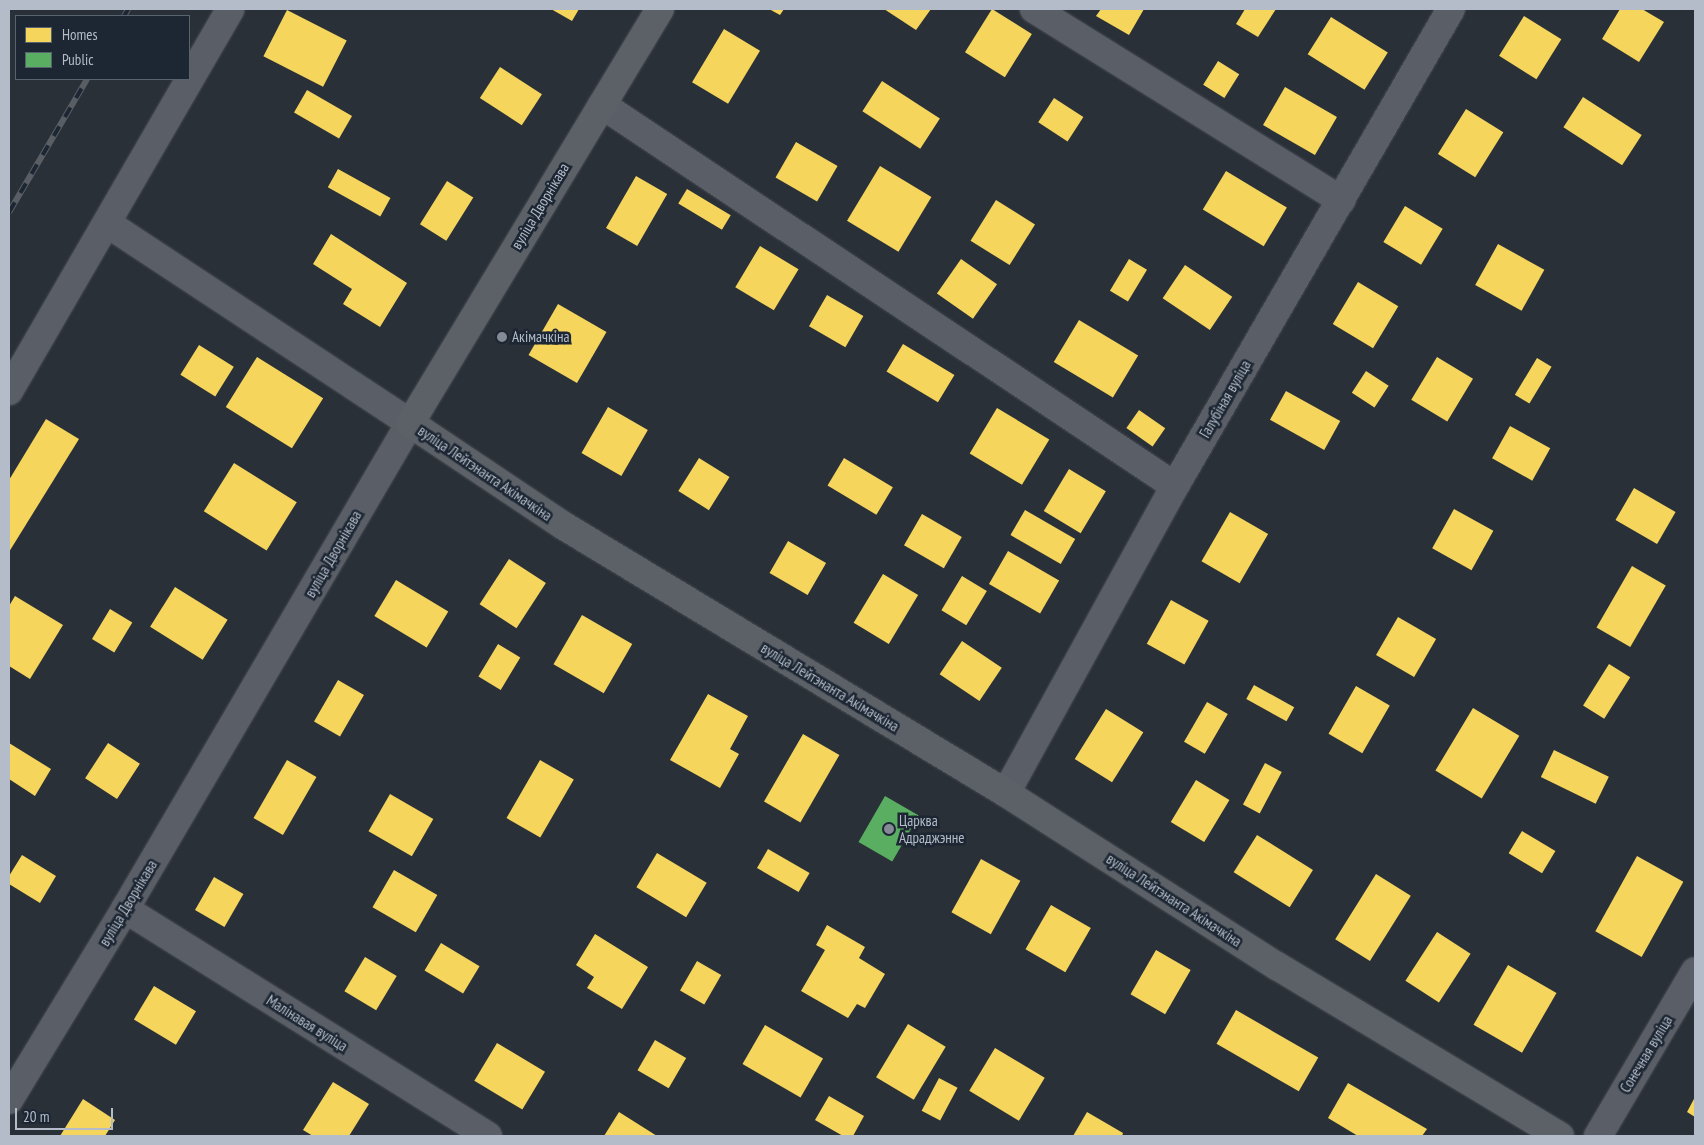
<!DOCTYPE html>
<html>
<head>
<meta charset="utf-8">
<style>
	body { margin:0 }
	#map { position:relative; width:1704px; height:1145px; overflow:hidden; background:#2a3038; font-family:"PT Sans Narrow",sans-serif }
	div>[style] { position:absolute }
	.homes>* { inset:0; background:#f6d55c; transform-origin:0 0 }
	.public>* { inset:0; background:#5aae61; transform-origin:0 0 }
	.roads { filter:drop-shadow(0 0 1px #484c53) drop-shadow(0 0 1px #484c53) }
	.minor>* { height:28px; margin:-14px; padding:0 14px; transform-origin:14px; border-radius:14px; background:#5a5e66 }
	.major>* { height:28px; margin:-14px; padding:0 14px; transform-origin:14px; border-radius:14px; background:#5c6168 }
	.rail>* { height:5.5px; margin-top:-2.75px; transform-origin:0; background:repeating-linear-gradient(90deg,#1d2633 0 11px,#595d64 0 22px); box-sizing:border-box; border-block:1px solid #595d64 }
	.dots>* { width:14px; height:14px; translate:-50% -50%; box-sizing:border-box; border:2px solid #1d2633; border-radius:50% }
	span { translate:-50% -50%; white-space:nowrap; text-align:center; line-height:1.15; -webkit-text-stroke:5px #1d2633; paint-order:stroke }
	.street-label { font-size:15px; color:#b4bcc9 }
	.poi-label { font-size:15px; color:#b4bcc9 }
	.left { translate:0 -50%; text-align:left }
	.frame { position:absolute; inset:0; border:10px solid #b4bcc9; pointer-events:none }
	.legend { position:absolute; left:15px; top:15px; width:175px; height:65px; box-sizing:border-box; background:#1d2633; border:1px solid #59626f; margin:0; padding:6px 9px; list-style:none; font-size:15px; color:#b4bcc9 }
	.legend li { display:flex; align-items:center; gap:10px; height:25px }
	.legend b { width:25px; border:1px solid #59626f }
	.scale { position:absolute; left:15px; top:1108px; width:98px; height:22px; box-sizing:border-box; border:2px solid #b4bcc9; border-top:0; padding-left:6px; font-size:15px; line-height:18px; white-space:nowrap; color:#b4bcc9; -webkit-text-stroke:4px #1d2633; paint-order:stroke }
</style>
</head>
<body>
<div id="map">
	<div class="homes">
		<div style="clip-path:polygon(551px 9px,579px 9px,572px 21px)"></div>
		<div style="clip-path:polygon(769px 9px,784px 9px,780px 15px)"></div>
		<div style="clip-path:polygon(884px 9px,931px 9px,916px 30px)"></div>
		<div style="left:992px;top:9px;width:47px;height:51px;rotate:32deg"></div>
		<div style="clip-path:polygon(1101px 9px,1144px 9px,1129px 35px,1096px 16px)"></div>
		<div style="clip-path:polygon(1245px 9px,1276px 9px,1258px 37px,1236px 24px)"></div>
		<div style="clip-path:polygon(1620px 9px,1642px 9px,1664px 22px,1639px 62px,1602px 39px)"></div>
		<div style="left:287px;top:10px;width:67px;height:52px;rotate:27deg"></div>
		<div style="left:1524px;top:16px;width:44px;height:47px;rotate:32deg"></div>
		<div style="left:1331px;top:17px;width:67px;height:44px;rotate:32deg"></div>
		<div style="left:724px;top:29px;width:42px;height:62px;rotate:31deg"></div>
		<div style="left:1218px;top:61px;width:25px;height:28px;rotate:32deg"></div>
		<div style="left:500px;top:67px;width:50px;height:37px;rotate:33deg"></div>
		<div style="left:882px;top:81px;width:69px;height:36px;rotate:33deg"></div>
		<div style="left:1285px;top:87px;width:60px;height:44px;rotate:30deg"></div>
		<div style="left:307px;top:90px;width:52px;height:26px;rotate:30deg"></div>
		<div style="left:1583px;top:97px;width:70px;height:36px;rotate:33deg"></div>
		<div style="left:1054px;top:98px;width:35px;height:29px;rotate:33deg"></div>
		<div style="left:1466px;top:109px;width:44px;height:53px;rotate:32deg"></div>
		<div style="left:796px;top:142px;width:48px;height:41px;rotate:30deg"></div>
		<div style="left:880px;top:166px;width:60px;height:64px;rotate:31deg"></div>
		<div style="left:338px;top:169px;width:60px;height:21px;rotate:29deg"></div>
		<div style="left:1226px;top:171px;width:71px;height:45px;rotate:31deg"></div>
		<div style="left:636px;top:176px;width:36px;height:60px;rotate:30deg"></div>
		<div style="left:447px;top:181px;width:31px;height:51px;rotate:32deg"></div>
		<div style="left:687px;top:189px;width:51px;height:17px;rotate:31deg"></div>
		<div style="left:996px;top:200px;width:46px;height:48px;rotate:32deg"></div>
		<div style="left:1405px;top:206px;width:44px;height:42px;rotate:31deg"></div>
		<div style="clip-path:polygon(331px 234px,407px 283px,380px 327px,343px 304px,352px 289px,313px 264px)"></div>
		<div style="left:1498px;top:244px;width:53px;height:47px;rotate:29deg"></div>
		<div style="left:760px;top:246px;width:45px;height:48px;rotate:31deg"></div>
		<div style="left:961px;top:259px;width:44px;height:42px;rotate:35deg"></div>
		<div style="left:1129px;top:259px;width:21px;height:37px;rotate:31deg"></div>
		<div style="left:1185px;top:265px;width:57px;height:40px;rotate:34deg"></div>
		<div style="left:1358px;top:282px;width:47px;height:49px;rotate:31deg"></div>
		<div style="left:827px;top:295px;width:42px;height:36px;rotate:30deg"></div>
		<div style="left:558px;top:304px;width:56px;height:59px;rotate:30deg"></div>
		<div style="left:1079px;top:320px;width:69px;height:49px;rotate:31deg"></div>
		<div style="left:903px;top:344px;width:60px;height:32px;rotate:31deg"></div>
		<div style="left:199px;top:345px;width:41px;height:35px;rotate:32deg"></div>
		<div style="left:257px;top:357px;width:78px;height:59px;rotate:32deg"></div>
		<div style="left:1437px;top:357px;width:42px;height:50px;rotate:31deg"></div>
		<div style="left:1537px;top:358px;width:17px;height:43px;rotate:31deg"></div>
		<div style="left:1366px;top:371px;width:27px;height:26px;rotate:33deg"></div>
		<div style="left:1286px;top:391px;width:62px;height:33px;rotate:29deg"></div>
		<div style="left:608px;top:407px;width:46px;height:53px;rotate:30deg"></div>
		<div style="left:997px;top:408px;width:61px;height:53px;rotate:31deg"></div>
		<div style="left:1139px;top:410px;width:32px;height:22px;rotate:35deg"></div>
		<div style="clip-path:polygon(46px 419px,79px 439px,9px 552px,9px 480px)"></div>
		<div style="left:1510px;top:426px;width:46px;height:37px;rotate:29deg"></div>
		<div style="left:699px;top:458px;width:36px;height:39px;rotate:32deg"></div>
		<div style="left:844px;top:458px;width:57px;height:32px;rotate:31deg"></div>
		<div style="left:234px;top:463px;width:74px;height:57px;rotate:32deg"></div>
		<div style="left:1069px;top:469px;width:43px;height:49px;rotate:31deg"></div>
		<div style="left:1634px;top:488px;width:48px;height:37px;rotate:30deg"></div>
		<div style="left:1454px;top:509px;width:45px;height:45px;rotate:29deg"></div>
		<div style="left:1025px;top:510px;width:58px;height:29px;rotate:30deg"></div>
		<div style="left:1230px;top:512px;width:44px;height:57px;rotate:30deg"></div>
		<div style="left:922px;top:514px;width:46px;height:36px;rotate:30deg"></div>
		<div style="left:788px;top:541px;width:44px;height:37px;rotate:30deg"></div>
		<div style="left:1008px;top:551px;width:59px;height:38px;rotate:30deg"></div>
		<div style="left:509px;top:559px;width:44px;height:54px;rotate:33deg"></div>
		<div style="left:1632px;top:566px;width:39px;height:71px;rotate:30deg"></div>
		<div style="left:883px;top:574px;width:41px;height:57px;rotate:31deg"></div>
		<div style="left:962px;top:576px;width:29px;height:40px;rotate:31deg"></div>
		<div style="left:396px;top:580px;width:61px;height:42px;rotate:31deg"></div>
		<div style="left:175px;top:587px;width:62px;height:47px;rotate:32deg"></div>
		<div style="clip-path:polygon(15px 596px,63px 625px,30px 679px,9px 666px,9px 606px)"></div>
		<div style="left:1171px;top:600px;width:43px;height:50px;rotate:29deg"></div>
		<div style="left:110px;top:609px;width:26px;height:35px;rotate:31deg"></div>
		<div style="left:582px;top:615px;width:58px;height:57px;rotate:30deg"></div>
		<div style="left:1398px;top:617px;width:44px;height:44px;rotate:30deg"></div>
		<div style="left:962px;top:641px;width:48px;height:40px;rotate:34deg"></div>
		<div style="left:498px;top:644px;width:26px;height:38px;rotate:31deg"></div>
		<div style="left:1609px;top:664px;width:25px;height:49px;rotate:32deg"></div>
		<div style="left:338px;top:680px;width:30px;height:48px;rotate:30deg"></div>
		<div style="left:1254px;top:685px;width:46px;height:16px;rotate:29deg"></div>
		<div style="left:1356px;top:686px;width:39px;height:55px;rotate:30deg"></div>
		<div style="clip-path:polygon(708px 694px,748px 716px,730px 749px,739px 754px,720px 788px,670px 760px)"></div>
		<div style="left:1207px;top:702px;width:24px;height:46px;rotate:30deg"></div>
		<div style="left:1473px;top:708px;width:54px;height:73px;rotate:31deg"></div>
		<div style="left:1106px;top:709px;width:44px;height:59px;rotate:32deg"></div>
		<div style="left:803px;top:734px;width:42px;height:78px;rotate:30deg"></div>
		<div style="clip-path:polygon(9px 743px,51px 769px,35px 796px,9px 779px)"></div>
		<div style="left:108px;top:743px;width:38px;height:42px;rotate:33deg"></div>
		<div style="left:1554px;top:750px;width:61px;height:30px;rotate:26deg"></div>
		<div style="left:287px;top:760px;width:34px;height:67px;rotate:30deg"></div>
		<div style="left:540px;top:760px;width:39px;height:67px;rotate:30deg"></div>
		<div style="left:1265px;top:763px;width:19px;height:47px;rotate:28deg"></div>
		<div style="left:1196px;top:780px;width:39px;height:49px;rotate:31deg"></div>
		<div style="left:390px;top:794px;width:50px;height:43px;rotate:30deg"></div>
		<div style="left:1522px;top:831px;width:39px;height:26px;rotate:31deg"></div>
		<div style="left:1257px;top:835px;width:66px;height:44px;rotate:32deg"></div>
		<div style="left:768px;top:849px;width:48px;height:22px;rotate:30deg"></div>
		<div style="left:657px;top:853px;width:58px;height:40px;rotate:31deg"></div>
		<div style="clip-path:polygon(22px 855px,56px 876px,40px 903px,9px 884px,9px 876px)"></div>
		<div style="left:1637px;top:856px;width:53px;height:86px;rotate:29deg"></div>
		<div style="left:981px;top:859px;width:45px;height:61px;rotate:29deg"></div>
		<div style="left:394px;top:870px;width:50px;height:43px;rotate:30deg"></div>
		<div style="left:1376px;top:874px;width:41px;height:77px;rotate:32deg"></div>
		<div style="left:214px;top:877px;width:34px;height:38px;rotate:30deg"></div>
		<div style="left:1051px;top:905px;width:46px;height:51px;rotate:30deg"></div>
		<div style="clip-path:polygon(827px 925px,865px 947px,859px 958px,885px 974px,865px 1008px,857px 1004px,848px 1018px,801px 991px,825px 950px,816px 945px)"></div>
		<div style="left:1437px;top:932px;width:40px;height:58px;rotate:33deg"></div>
		<div style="clip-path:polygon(595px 934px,648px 967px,622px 1009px,587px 988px,594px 977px,576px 965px)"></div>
		<div style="left:441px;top:943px;width:45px;height:32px;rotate:31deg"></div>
		<div style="left:1156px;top:950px;width:40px;height:51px;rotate:30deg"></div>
		<div style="left:365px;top:957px;width:37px;height:40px;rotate:31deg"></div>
		<div style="left:697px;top:961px;width:28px;height:34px;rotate:30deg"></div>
		<div style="left:1508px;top:965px;width:56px;height:69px;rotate:30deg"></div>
		<div style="left:154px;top:986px;width:49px;height:39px;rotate:31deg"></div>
		<div style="left:1236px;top:1010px;width:95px;height:39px;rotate:30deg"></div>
		<div style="left:908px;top:1024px;width:44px;height:62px;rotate:31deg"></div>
		<div style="left:765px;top:1025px;width:67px;height:45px;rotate:30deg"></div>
		<div style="left:655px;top:1040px;width:36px;height:35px;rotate:30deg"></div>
		<div style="left:497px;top:1043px;width:56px;height:44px;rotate:31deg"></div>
		<div style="left:995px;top:1048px;width:58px;height:50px;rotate:31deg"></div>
		<div style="left:939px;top:1078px;width:21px;height:37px;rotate:28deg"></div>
		<div style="clip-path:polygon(333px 1082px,369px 1104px,349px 1136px,313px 1136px,303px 1130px)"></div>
		<div style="clip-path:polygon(1348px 1083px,1427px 1129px,1422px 1136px,1358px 1136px,1328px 1118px)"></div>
		<div style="clip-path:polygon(829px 1096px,864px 1116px,853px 1136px,843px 1136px,815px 1120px)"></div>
		<div style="clip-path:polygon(1695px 1097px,1695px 1117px,1687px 1112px)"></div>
		<div style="clip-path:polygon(83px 1099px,115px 1120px,105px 1136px,60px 1136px)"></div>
		<div style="clip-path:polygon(619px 1112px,657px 1136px,604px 1136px)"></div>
		<div style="clip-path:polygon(1087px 1112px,1123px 1133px,1122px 1136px,1073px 1136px)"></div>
	</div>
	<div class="public">
		<div style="left:885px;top:796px;width:39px;height:53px;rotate:30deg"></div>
	</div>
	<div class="roads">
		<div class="minor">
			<div style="left:1034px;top:9px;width:362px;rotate:31.9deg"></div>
			<div style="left:602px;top:105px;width:688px;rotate:33.62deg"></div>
			<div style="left:9px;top:391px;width:441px;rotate:-59.9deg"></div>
			<div style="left:1006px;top:793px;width:350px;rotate:-61.2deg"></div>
			<div style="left:1175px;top:486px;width:551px;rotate:-59.95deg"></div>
			<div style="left:125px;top:909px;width:428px;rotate:32deg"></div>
			<div style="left:9px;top:1100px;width:223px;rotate:-58.7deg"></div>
			<div style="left:125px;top:909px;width:563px;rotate:-59.61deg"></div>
			<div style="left:410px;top:423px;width:362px;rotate:-146.6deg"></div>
			<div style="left:1598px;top:1136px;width:191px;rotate:-59.5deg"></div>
		</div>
		<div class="major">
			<div style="left:660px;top:9px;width:484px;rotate:121.1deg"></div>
			<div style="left:410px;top:423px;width:185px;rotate:33.8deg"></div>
			<div style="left:564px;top:526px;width:516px;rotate:31.14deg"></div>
			<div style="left:1006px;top:793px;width:322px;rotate:32.6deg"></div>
			<div style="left:1277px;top:966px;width:330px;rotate:31deg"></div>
		</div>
	</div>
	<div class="rail">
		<div style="left:124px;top:16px;width:8px;rotate:-60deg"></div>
		<div style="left:9px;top:212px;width:154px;rotate:-59.6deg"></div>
	</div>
	<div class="dots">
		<div style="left:502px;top:337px;background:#848b96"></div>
		<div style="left:889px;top:829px;background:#848b96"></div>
	</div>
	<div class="street-label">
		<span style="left:540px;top:206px;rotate:-59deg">вуліца Дворнікава</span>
		<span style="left:1225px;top:399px;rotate:-60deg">Галубіная вуліца</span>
		<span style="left:485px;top:473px;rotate:34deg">вуліца Лейтэнанта Акімачкіна</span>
		<span style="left:333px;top:554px;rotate:-60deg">вуліца Дворнікава</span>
		<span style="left:830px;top:687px;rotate:31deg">вуліца Лейтэнанта Акімачкіна</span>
		<span style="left:1174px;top:900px;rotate:33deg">вуліца Лейтэнанта Акімачкіна</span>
		<span style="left:128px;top:903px;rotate:-59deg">вуліца Дворнікава</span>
		<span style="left:307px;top:1023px;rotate:32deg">Малінавая вуліца</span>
		<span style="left:1646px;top:1054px;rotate:-59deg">Сонечная вуліца</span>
	</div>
	<div class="poi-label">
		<span class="left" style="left:512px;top:337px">Акімачкіна</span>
		<span class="left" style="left:899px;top:829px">Царква<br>Адраджэнне</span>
	</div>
	<div class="frame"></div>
	<ul class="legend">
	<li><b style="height:14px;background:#f6d55c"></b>Homes</li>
	<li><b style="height:14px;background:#5aae61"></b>Public</li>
	</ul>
	<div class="scale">20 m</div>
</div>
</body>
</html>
